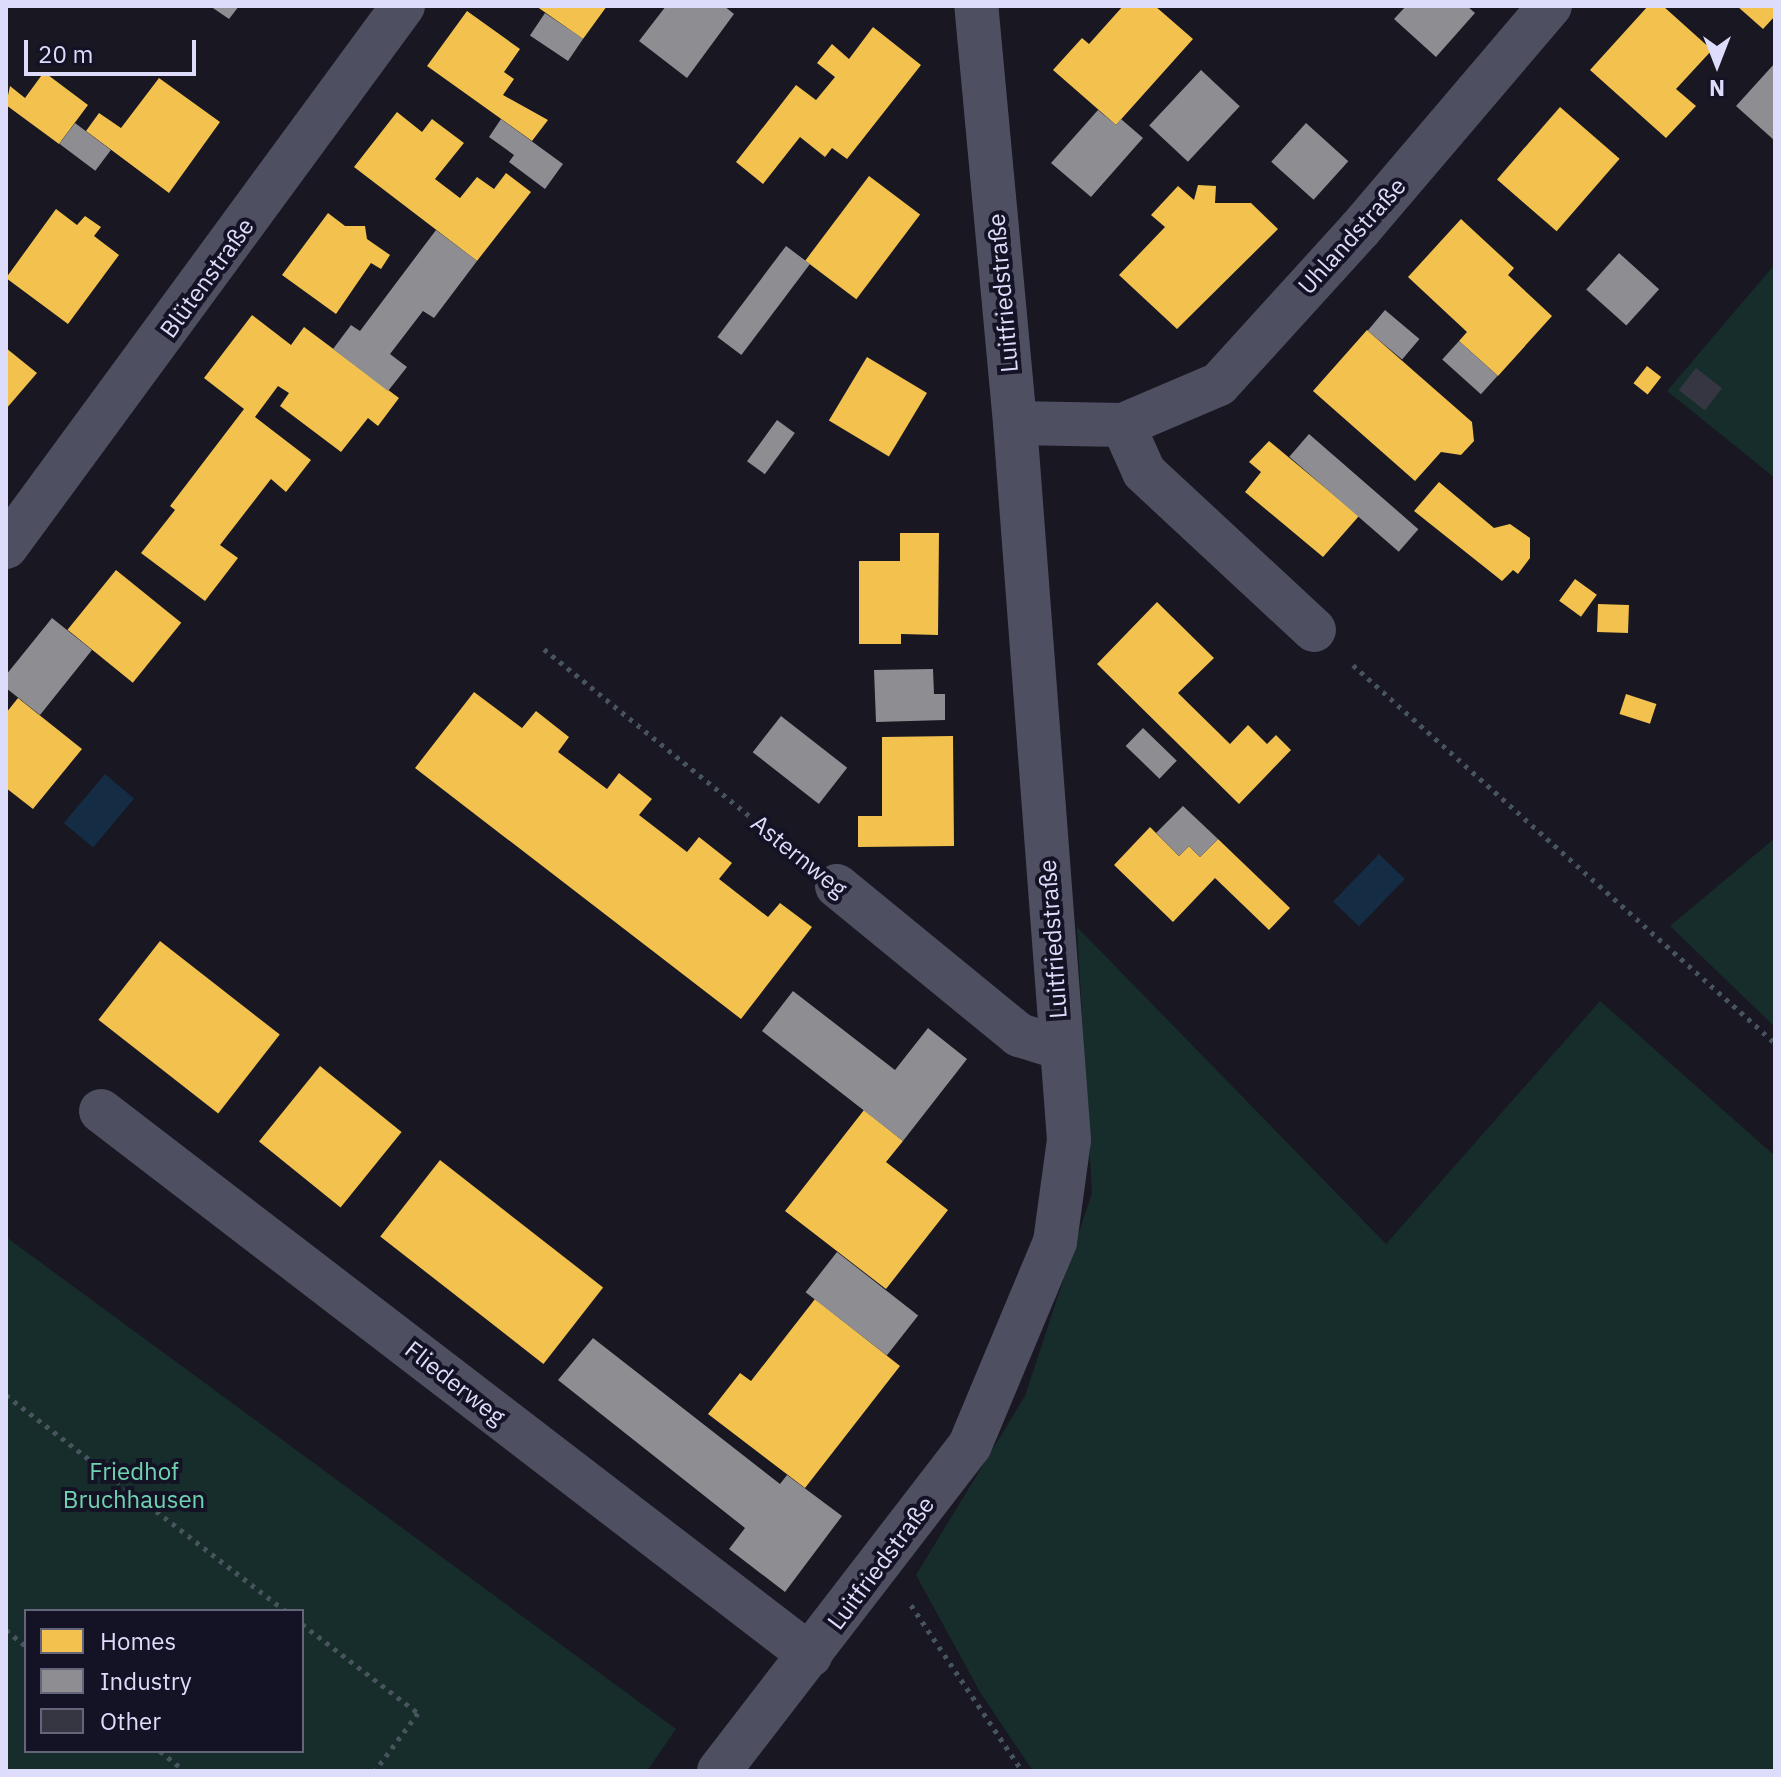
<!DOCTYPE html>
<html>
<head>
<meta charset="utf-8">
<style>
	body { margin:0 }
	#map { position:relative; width:1781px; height:1777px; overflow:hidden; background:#181722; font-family:"IBM Plex Sans",sans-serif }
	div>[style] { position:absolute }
	.green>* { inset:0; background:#172d2b }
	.water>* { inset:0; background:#152c45; transform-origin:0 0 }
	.homes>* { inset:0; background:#f2c14e; transform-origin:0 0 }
	.industry>* { inset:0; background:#8d8d92; transform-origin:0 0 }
	.building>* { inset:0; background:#363643; transform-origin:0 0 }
	.path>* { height:5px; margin-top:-2.5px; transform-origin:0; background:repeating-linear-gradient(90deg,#47535d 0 4px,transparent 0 10px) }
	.minor>* { height:44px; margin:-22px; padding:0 22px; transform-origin:22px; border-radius:22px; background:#4e4f61 }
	span { translate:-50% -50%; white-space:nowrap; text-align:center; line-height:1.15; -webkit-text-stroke:8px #141326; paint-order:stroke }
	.street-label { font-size:24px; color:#ddddfb }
	.park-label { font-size:24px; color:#70d3af }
	.frame { position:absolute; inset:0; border:8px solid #ddddfb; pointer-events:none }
	.legend { position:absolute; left:24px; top:1609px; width:280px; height:144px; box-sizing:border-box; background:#141326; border:2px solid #64647b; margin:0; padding:10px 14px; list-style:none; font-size:24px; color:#ddddfb }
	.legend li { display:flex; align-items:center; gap:16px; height:40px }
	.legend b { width:40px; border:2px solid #64647b }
	.north { position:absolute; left:1677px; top:24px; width:80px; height:80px; -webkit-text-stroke:6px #141326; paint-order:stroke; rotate:180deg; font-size:22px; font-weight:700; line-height:32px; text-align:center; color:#ddddfb }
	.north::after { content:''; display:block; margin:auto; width:28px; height:36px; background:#ddddfb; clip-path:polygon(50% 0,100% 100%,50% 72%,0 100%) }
	.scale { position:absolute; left:24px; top:40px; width:172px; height:36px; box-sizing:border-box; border:4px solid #ddddfb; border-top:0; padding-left:10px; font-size:24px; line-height:28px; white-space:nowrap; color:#ddddfb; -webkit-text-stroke:6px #141326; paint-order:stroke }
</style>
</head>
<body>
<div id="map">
	<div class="green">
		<div style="clip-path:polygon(1775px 264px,1775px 478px,1667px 391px)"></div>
		<div style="clip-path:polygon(1775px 838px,1775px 1027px,1670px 926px)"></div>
		<div style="clip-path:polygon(1077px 927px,1386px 1244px,1600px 1001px,1775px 1156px,1775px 1771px,1033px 1771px,980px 1692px,916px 1575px,1025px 1396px,1092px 1193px)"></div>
		<div style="clip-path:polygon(evenodd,6px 1237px,676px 1729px,647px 1771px,6px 1771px,6px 1237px,302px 1611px,302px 1751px,26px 1751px,26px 1611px,302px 1611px)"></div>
	</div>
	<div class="water">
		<div style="left:105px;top:774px;width:38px;height:64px;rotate:40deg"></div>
		<div style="left:1379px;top:854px;width:36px;height:66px;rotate:44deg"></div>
	</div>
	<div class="homes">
		<div style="clip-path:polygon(536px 6px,607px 6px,583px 39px)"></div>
		<div style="clip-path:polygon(1123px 6px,1155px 6px,1193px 39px,1116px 125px,1053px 70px,1082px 38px,1089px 44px)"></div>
		<div style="clip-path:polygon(1648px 6px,1663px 6px,1712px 50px,1676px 89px,1696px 106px,1666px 138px,1590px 70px)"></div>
		<div style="clip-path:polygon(1737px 6px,1775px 6px,1775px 16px,1763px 29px)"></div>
		<div style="clip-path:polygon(467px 11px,520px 49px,504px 72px,514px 79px,503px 95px,548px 120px,532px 141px,427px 66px)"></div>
		<div style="clip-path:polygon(873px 27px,921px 65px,847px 159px,832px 148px,825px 157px,800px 137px,763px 184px,736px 162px,796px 85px,816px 100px,835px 77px,817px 63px,832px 44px,849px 59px)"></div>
		<div style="clip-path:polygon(44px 72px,88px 105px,59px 144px,6px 105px,10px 86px,25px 98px)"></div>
		<div style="clip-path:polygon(159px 78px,220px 122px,169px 193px,86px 131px,99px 113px,121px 128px)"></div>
		<div style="left:1560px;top:107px;width:79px;height:96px;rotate:41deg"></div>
		<div style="clip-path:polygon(397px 112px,422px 132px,432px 119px,464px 143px,435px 179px,460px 198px,477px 177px,494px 189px,506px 173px,531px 192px,477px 261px,354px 167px)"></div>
		<div style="left:869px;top:176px;width:64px;height:106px;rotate:37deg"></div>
		<div style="clip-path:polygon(1198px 185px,1216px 186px,1215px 203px,1251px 203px,1278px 229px,1177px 329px,1119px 275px,1165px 227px,1151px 215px,1178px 186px,1194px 200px)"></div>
		<div style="clip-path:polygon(56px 209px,77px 225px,85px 216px,101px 227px,94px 236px,119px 255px,68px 324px,6px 278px)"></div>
		<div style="clip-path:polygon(328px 213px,345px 226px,365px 226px,367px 239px,390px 255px,381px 269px,371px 263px,336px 314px,282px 275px)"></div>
		<div style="clip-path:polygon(1461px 219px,1514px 268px,1508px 275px,1552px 316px,1498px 376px,1459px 341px,1467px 332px,1408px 277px)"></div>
		<div style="clip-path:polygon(252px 315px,291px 345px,304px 327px,399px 398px,378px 426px,368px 418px,341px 452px,280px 406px,289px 393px,278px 386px,255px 417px,311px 460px,286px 492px,271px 479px,220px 545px,238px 558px,205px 601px,141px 553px,175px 510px,170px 506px,244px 409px,204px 378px)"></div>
		<div style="clip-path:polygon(1367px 330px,1472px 422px,1474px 441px,1461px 455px,1441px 452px,1415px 481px,1313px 391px)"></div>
		<div style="clip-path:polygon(6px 348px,37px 373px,6px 409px)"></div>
		<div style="left:867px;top:357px;width:70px;height:74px;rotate:31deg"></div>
		<div style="left:1647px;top:366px;width:18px;height:22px;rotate:38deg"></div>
		<div style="clip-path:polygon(1269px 441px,1359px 516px,1323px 557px,1245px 492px,1261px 472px,1249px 462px)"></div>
		<div style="clip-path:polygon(1439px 482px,1494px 528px,1510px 524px,1530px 538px,1530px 558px,1518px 574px,1513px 570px,1502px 581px,1414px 511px)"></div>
		<div style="clip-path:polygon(900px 533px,939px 533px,938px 635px,901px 634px,901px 644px,859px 644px,859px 561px,900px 561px)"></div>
		<div style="left:116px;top:570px;width:84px;height:77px;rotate:39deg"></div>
		<div style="left:1575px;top:579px;width:27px;height:27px;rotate:36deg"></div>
		<div style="clip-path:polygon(1157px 602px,1214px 658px,1178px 693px,1230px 744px,1248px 725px,1267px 744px,1276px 735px,1291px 750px,1239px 804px,1097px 664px)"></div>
		<div style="left:1598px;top:604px;width:31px;height:28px;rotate:2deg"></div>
		<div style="clip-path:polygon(474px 692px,522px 728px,536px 711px,569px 737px,558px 752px,607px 789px,619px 773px,652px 799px,639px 815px,687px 852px,699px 837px,732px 863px,719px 879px,768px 917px,780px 903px,812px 927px,741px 1019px,415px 768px)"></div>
		<div style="left:1626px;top:694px;width:32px;height:21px;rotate:18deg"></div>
		<div style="clip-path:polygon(18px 698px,82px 749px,33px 809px,6px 788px,6px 713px)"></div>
		<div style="clip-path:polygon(953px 736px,954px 846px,858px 847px,858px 816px,882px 816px,882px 737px)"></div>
		<div style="clip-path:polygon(1150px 827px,1179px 856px,1189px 846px,1200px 857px,1218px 839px,1290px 908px,1269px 930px,1215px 878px,1173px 922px,1114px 865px)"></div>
		<div style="left:160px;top:941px;width:152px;height:100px;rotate:38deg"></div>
		<div style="left:320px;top:1066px;width:105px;height:97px;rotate:39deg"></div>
		<div style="clip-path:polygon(864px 1110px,903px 1141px,886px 1162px,948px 1210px,886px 1289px,785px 1211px)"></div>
		<div style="left:440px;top:1160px;width:207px;height:97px;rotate:38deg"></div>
		<div style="clip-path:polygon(815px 1299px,900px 1366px,805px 1488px,708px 1414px,740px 1373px,751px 1381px)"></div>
	</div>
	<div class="industry">
		<div style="clip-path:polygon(210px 6px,239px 6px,229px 19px)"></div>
		<div style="clip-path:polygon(666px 6px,724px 6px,734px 14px,687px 78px,639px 41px)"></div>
		<div style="clip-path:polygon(1406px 6px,1467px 6px,1475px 13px,1436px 57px,1394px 19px)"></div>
		<div style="left:545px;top:13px;width:46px;height:27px;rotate:34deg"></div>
		<div style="clip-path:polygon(1775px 63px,1775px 141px,1736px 106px)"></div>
		<div style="left:1201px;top:70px;width:53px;height:76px;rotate:43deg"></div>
		<div style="clip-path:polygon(1098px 110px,1116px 125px,1121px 119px,1143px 138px,1091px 197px,1051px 163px)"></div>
		<div style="clip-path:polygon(501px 119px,563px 164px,545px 189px,509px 162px,514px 155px,489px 137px)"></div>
		<div style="left:75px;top:123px;width:45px;height:26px;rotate:37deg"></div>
		<div style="left:1306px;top:123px;width:57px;height:52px;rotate:42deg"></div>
		<div style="clip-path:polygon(436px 230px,477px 261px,434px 318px,423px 311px,390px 354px,407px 367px,388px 391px,333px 349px,351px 325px,360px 331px)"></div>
		<div style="left:786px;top:246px;width:30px;height:114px;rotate:37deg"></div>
		<div style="left:1619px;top:253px;width:54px;height:49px;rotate:42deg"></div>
		<div style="left:1385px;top:310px;width:45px;height:27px;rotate:40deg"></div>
		<div style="left:1459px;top:341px;width:52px;height:25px;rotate:42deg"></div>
		<div style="left:777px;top:420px;width:22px;height:51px;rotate:36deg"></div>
		<div style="left:1309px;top:434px;width:145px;height:30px;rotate:41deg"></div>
		<div style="clip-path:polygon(52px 618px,92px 650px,40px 715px,6px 688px,6px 675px)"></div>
		<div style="clip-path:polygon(933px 669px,934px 694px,945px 694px,945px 720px,876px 722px,874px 670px)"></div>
		<div style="left:781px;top:716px;width:84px;height:46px;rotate:38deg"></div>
		<div style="left:1143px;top:728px;width:47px;height:25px;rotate:44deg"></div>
		<div style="clip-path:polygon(1183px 806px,1218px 839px,1200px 857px,1189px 846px,1179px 856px,1156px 833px)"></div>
		<div style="clip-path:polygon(793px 991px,895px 1070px,928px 1028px,967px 1059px,903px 1141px,762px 1031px)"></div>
		<div style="left:837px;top:1252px;width:103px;height:51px;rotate:38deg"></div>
		<div style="clip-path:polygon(593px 1338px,780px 1484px,787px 1475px,842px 1516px,785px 1592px,729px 1549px,745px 1528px,558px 1380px)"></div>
	</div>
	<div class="building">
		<div style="left:1696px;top:368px;width:33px;height:28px;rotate:38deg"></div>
	</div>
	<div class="path">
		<div style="left:544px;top:649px;width:328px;rotate:39.1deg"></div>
		<div style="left:1353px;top:665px;width:567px;rotate:41.85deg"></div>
		<div style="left:6px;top:1395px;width:353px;rotate:37.7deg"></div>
		<div style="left:911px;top:1605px;width:200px;rotate:56.2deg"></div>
		<div style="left:302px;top:1624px;width:146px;rotate:37.5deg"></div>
		<div style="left:418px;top:1713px;width:72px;rotate:126.6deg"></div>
		<div style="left:6px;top:1630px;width:26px;rotate:39deg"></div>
		<div style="left:160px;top:1751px;width:32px;rotate:39deg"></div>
	</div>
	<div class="minor">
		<div style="left:1015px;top:423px;width:108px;rotate:1.1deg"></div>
		<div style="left:1123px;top:425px;width:104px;rotate:-23.1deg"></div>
		<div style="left:1219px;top:384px;width:210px;rotate:-47.7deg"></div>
		<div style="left:1360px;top:229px;width:293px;rotate:-49.6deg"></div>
		<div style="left:1123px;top:425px;width:51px;rotate:65.9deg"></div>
		<div style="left:1144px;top:472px;width:232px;rotate:42.9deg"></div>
		<div style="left:6px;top:547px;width:671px;rotate:-53.73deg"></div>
		<div style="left:837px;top:886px;width:235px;rotate:39.3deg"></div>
		<div style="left:1019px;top:1035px;width:44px;rotate:17.2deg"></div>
		<div style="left:101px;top:1111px;width:894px;rotate:37.5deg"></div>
		<div style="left:719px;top:1771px;width:411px;rotate:-52.4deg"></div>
		<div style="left:970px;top:1445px;width:220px;rotate:-67.3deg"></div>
		<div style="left:1055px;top:1242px;width:103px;rotate:-82.2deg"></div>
		<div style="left:1069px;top:1140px;width:719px;rotate:-94.31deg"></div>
		<div style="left:1015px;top:423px;width:419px;rotate:-95.3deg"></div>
	</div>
	<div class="street-label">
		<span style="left:1352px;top:236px;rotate:-48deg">Uhlandstraße</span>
		<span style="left:207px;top:278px;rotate:-54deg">Blütenstraße</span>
		<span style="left:1003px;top:293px;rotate:-95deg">Luitfriedstraße</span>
		<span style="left:799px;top:856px;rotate:39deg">Asternweg</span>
		<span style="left:1053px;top:939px;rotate:-94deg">Luitfriedstraße</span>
		<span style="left:455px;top:1383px;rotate:38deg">Fliederweg</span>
		<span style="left:881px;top:1563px;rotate:-53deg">Luitfriedstraße</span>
	</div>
	<div class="park-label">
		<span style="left:134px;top:1486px">Friedhof<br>Bruchhausen</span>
	</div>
	<div class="frame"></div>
	<ul class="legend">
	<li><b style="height:22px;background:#f2c14e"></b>Homes</li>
	<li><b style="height:22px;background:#8d8d92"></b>Industry</li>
	<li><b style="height:22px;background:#363643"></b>Other</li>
	</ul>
	<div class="north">N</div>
	<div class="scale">20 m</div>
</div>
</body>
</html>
